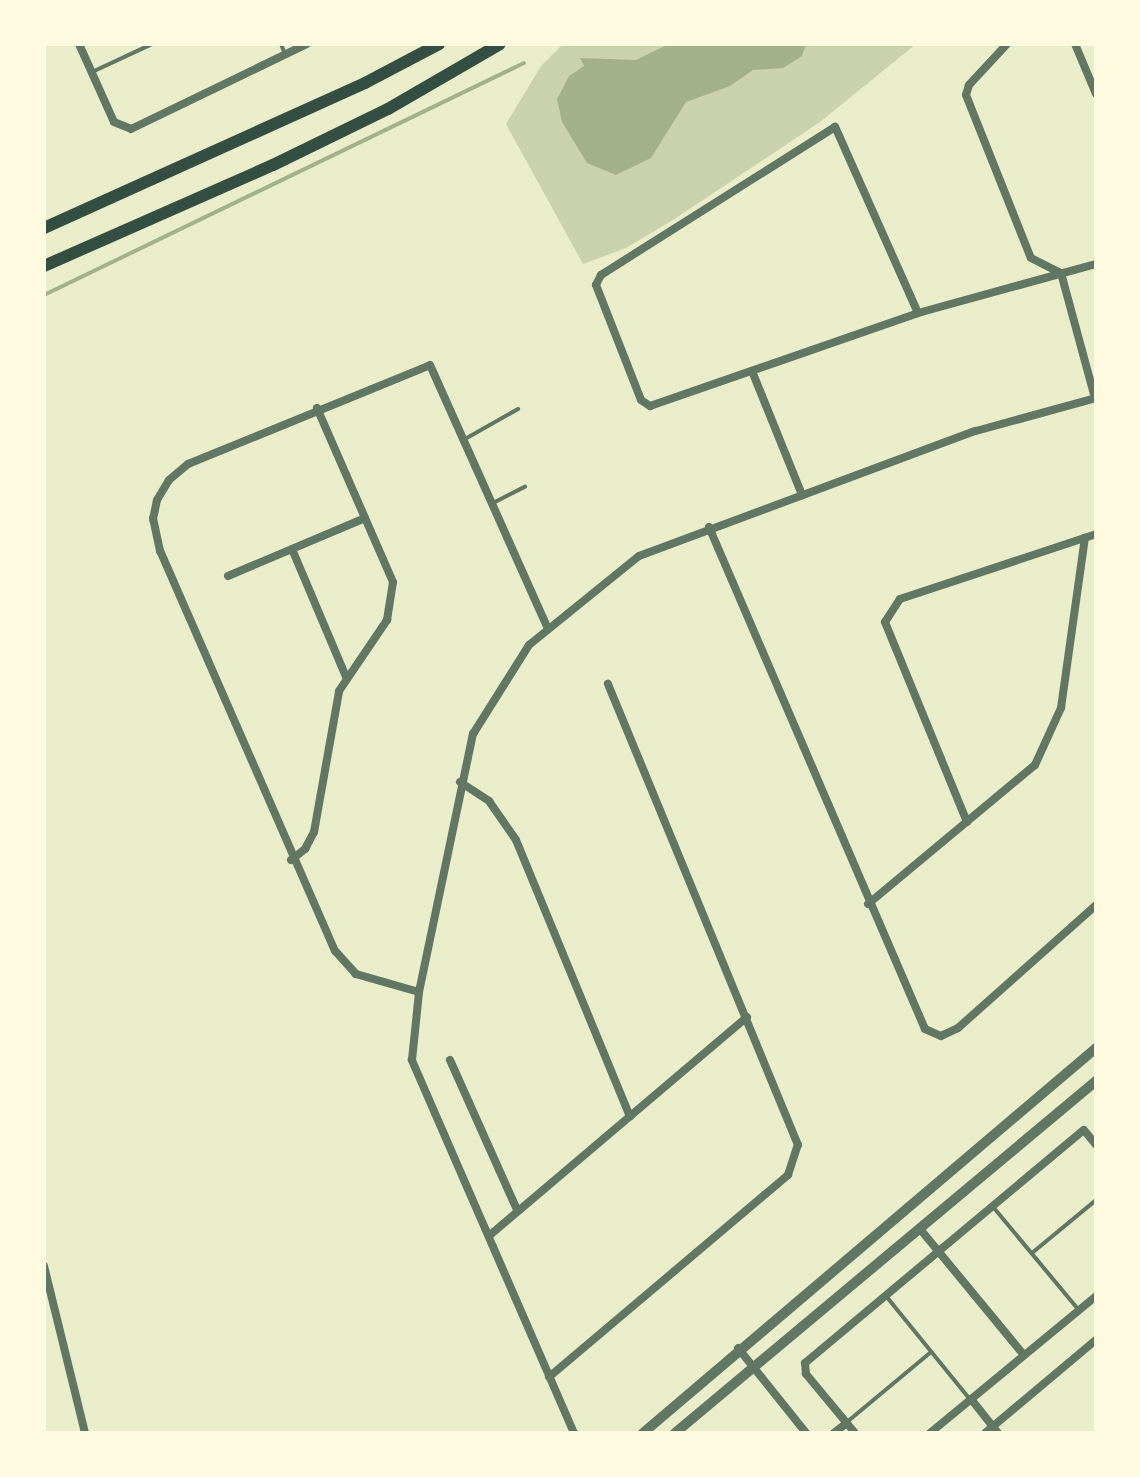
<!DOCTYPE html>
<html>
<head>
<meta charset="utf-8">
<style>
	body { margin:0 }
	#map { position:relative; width:1140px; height:1477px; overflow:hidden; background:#e9edc9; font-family:Lato,sans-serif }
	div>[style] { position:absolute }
	.green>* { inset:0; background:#cad2ad }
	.water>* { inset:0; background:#a3b18a }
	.stream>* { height:4px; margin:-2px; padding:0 2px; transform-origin:2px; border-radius:2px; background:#a3b18a }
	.service>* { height:4px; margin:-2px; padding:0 2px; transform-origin:2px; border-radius:2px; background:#617663 }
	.minor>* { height:8px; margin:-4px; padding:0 4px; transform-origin:4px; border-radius:4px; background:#617663 }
	.tertiary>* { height:10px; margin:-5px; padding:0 5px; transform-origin:5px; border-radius:5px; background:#617663 }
	.secondary>* { height:12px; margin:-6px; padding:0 6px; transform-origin:6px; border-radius:6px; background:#344e41 }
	span { translate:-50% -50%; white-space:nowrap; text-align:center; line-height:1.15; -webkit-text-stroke:7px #fefae0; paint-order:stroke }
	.frame { position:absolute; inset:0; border:46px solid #fefae0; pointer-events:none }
</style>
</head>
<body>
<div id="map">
	<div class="green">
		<div style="clip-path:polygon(563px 44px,916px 44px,820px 122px,673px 220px,626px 248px,583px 264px,506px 124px,541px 66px)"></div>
	</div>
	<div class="water">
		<div style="clip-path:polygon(669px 44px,806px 44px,802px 56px,783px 68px,753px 70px,730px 86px,686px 102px,651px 158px,616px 175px,587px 163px,562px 122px,557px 99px,569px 76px,584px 66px,580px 58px,636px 60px)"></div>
	</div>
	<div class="stream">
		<div style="left:44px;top:295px;width:533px;rotate:-25.8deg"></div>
	</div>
	<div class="service">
		<div style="left:281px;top:44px;width:11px;rotate:68deg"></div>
		<div style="left:92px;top:72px;width:66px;rotate:-25deg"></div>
		<div style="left:465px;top:439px;width:61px;rotate:-29.5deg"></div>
		<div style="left:493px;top:503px;width:36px;rotate:-27deg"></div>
		<div style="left:994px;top:1208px;width:131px;rotate:50.3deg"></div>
		<div style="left:1032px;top:1253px;width:83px;rotate:-39.6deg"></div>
		<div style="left:886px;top:1296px;width:132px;rotate:50.9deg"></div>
		<div style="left:847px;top:1422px;width:109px;rotate:-39.8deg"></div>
	</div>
	<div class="minor">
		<div style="left:79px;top:44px;width:85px;rotate:65.8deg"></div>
		<div style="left:114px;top:122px;width:18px;rotate:22deg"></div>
		<div style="left:131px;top:129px;width:195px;rotate:-25.8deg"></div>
		<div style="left:1007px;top:44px;width:56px;rotate:132.8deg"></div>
		<div style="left:969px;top:85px;width:10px;rotate:107deg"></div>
		<div style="left:966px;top:95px;width:175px;rotate:68.3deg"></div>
		<div style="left:1031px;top:258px;width:34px;rotate:27deg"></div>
		<div style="left:1061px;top:273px;width:130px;rotate:74.8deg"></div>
		<div style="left:1075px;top:44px;width:54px;rotate:67.2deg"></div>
		<div style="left:918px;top:313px;width:204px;rotate:-114deg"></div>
		<div style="left:835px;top:127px;width:277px;rotate:147.7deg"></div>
		<div style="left:601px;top:275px;width:11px;rotate:117deg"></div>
		<div style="left:596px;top:285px;width:123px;rotate:68.6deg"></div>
		<div style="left:641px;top:400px;width:11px;rotate:34deg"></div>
		<div style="left:650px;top:406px;width:284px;rotate:-19.1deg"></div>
		<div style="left:918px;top:313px;width:185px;rotate:-15.4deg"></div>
		<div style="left:752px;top:371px;width:134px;rotate:68deg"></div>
		<div style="left:709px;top:527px;width:546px;rotate:66.72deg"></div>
		<div style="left:925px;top:1029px;width:17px;rotate:24deg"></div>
		<div style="left:941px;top:1036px;width:19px;rotate:-25deg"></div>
		<div style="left:958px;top:1028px;width:185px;rotate:-41.7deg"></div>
		<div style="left:292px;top:549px;width:139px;rotate:67.1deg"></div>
		<div style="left:228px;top:576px;width:147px;rotate:-22.9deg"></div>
		<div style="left:460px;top:782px;width:35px;rotate:33deg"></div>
		<div style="left:489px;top:801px;width:47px;rotate:55.3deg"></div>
		<div style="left:516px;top:840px;width:299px;rotate:67.6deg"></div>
		<div style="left:967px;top:822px;width:216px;rotate:-112.3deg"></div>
		<div style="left:885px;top:622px;width:27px;rotate:-57deg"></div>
		<div style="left:900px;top:599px;width:206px;rotate:-18.3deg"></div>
		<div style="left:291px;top:860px;width:18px;rotate:-38deg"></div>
		<div style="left:305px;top:849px;width:19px;rotate:-62deg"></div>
		<div style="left:314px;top:832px;width:143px;rotate:-79.9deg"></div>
		<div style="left:339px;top:691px;width:86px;rotate:-55.9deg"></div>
		<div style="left:387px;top:620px;width:38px;rotate:-81deg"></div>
		<div style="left:393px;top:582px;width:190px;rotate:-113.6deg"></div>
		<div style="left:868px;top:904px;width:217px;rotate:-39.8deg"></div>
		<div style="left:1035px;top:765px;width:63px;rotate:-65.5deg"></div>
		<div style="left:1061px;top:708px;width:172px;rotate:-82deg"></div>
		<div style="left:419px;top:992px;width:66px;rotate:-164.1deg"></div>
		<div style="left:356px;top:974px;width:31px;rotate:-132deg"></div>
		<div style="left:335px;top:951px;width:437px;rotate:-113.6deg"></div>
		<div style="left:160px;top:551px;width:33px;rotate:-102deg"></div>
		<div style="left:153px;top:519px;width:19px;rotate:-78deg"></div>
		<div style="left:157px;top:500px;width:23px;rotate:-59deg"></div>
		<div style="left:169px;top:480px;width:25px;rotate:-40deg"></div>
		<div style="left:188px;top:464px;width:261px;rotate:-22.2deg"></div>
		<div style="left:430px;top:365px;width:286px;rotate:65.9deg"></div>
		<div style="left:450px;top:1060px;width:164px;rotate:65.9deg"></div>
		<div style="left:920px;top:1229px;width:163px;rotate:50.5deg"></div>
		<div style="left:490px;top:1235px;width:337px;rotate:-40.3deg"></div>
		<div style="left:44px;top:1266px;width:172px;rotate:76.2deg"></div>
		<div style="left:738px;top:1348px;width:109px;rotate:51.3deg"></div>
		<div style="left:549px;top:1377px;width:313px;rotate:-40.2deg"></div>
		<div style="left:788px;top:1175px;width:32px;rotate:-72deg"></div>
		<div style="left:798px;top:1145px;width:499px;rotate:-112.4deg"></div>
		<div style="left:971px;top:1399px;width:43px;rotate:51.5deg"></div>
		<div style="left:574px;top:1433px;width:407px;rotate:-113.5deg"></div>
		<div style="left:412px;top:1060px;width:68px;rotate:-84.1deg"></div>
		<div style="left:419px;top:992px;width:264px;rotate:-78.2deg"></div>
		<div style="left:473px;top:734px;width:105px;rotate:-57.8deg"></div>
		<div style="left:529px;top:645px;width:141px;rotate:-39deg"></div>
		<div style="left:639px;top:556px;width:359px;rotate:-20.4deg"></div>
		<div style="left:976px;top:431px;width:124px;rotate:-15.4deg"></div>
		<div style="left:834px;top:1433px;width:16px;rotate:-38deg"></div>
		<div style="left:855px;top:1433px;width:77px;rotate:-129.7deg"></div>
		<div style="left:806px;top:1374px;width:11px;rotate:-95deg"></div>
		<div style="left:805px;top:1363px;width:363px;rotate:-39.9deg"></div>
		<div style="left:1084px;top:1130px;width:19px;rotate:51deg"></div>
		<div style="left:930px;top:1433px;width:215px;rotate:-39.5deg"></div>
		<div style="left:985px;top:1433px;width:145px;rotate:-40deg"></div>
	</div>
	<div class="tertiary">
		<div style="left:643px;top:1433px;width:595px;rotate:-40.36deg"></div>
		<div style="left:675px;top:1433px;width:549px;rotate:-39.9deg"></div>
	</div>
	<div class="secondary">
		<div style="left:44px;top:228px;width:352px;rotate:-24.3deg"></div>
		<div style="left:365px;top:83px;width:84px;rotate:-27.8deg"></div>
		<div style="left:44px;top:266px;width:250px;rotate:-23.8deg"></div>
		<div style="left:273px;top:165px;width:128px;rotate:-26deg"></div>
		<div style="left:388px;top:109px;width:129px;rotate:-30.1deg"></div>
	</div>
	<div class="frame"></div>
</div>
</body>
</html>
